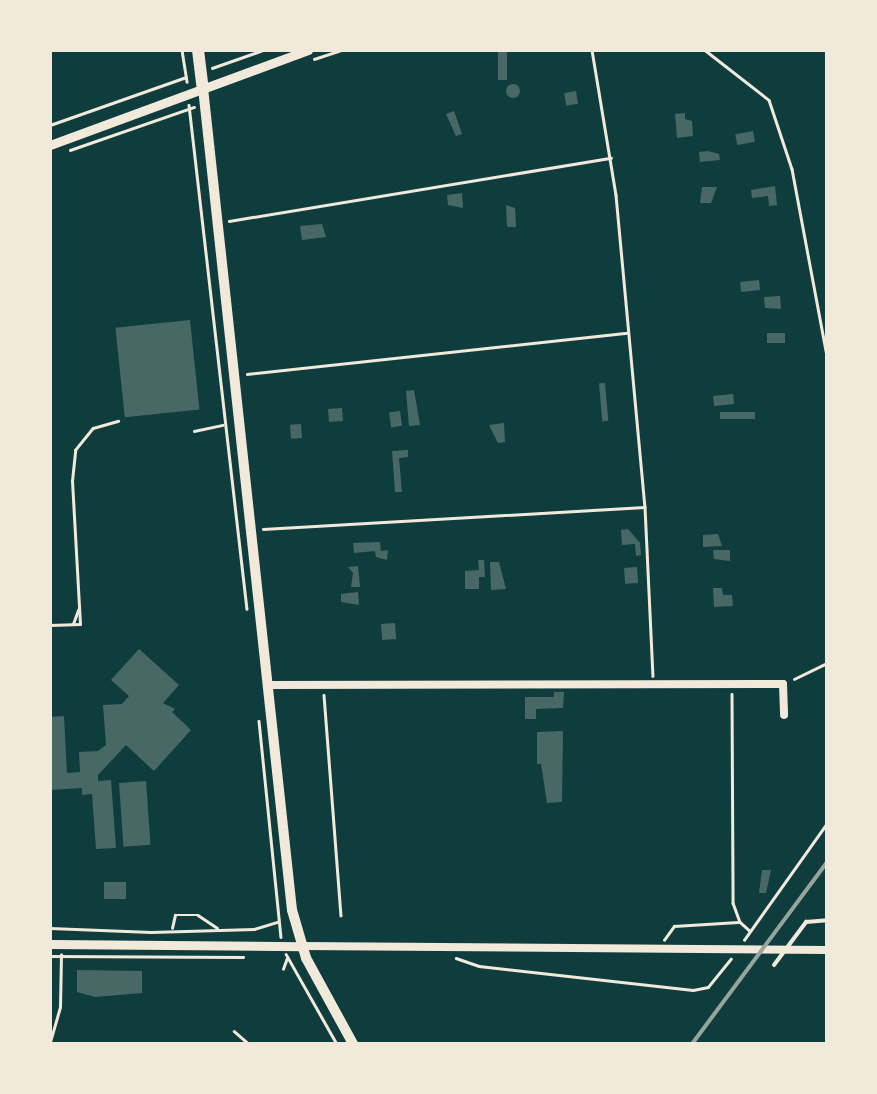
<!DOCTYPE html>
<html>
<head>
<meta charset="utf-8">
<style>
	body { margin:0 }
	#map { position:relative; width:877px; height:1094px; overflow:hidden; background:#0f3d3e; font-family:Manrope,sans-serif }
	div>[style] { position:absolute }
	.building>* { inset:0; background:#486865; transform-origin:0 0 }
	.round { border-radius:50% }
	.path>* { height:2.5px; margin:-1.25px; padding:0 1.25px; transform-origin:1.25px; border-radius:1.25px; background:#f1e9da }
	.service>* { height:4px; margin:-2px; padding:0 2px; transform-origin:2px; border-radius:2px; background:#f1e9da }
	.minor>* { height:8px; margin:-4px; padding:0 4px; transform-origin:4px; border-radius:4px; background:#f1e9da }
	.tertiary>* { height:9px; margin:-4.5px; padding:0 4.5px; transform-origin:4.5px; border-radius:4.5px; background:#f1e9da }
	.secondary>* { height:10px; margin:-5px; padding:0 5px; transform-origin:5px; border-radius:5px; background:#f1e9da }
	.trunk>* { height:12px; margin:-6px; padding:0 6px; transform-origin:6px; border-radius:6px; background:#f1e9da }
	.rail>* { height:4px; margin:-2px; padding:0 2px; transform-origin:2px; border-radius:2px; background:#97a49c }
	span { translate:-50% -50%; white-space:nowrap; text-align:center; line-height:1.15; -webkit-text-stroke:8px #f1e9da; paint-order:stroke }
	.frame { position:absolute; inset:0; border:52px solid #f1e9da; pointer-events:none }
</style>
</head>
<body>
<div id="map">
	<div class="building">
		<div style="left:498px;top:50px;width:9px;height:30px"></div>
		<div class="round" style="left:506px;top:84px;width:14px;height:14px"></div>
		<div style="left:576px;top:91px;width:13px;height:12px;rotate:81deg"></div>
		<div style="clip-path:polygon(454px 111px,462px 134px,456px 136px,446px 114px)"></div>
		<div style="clip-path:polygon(685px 113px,685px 119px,692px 121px,693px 136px,677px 138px,675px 114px)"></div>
		<div style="left:753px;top:131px;width:11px;height:18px;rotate:80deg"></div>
		<div style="clip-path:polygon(708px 151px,719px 154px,720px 160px,700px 162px,699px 152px)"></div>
		<div style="clip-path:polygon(775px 186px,777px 205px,769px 206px,768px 196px,752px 198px,751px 190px)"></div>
		<div style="clip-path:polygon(702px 187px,717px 187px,711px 203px,700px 203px)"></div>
		<div style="clip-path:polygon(462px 193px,463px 208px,448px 205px,447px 195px)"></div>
		<div style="clip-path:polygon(506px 205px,515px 208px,516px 227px,507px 227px)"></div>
		<div style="clip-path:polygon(322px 224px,326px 237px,302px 240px,300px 226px)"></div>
		<div style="left:759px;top:280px;width:10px;height:19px;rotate:84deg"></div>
		<div style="clip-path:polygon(780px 296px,781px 309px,765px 308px,764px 297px)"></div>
		<div style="left:190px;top:320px;width:90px;height:75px;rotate:84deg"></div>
		<div style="left:785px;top:333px;width:10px;height:18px;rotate:90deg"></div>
		<div style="left:605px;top:383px;width:38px;height:6px;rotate:85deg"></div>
		<div style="clip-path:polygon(414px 390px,420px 425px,409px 426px,406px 391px)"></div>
		<div style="left:733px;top:394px;width:10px;height:20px;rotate:84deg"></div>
		<div style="left:342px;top:408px;width:13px;height:14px;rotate:86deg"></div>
		<div style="left:400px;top:411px;width:15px;height:11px;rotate:82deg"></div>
		<div style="left:755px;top:412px;width:7px;height:35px;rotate:90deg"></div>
		<div style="clip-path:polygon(504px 423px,505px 442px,498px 443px,489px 425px)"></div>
		<div style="left:301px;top:424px;width:14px;height:11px;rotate:86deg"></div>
		<div style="clip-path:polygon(408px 450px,408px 457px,399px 458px,402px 492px,395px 492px,392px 451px)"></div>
		<div style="clip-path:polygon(628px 529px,640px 543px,641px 555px,636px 556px,635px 544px,622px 545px,621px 530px)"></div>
		<div style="clip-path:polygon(718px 534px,722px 546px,703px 547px,703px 535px)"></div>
		<div style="clip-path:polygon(380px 542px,381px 551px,388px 550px,387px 560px,376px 557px,375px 551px,354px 553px,353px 543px)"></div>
		<div style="clip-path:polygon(713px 550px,730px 550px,730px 561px,714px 559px)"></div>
		<div style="clip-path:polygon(478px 560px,484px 560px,485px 577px,479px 577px,479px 589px,465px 589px,465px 571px,479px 570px)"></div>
		<div style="clip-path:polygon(490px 562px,499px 562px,506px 589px,491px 590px)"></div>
		<div style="clip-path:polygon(358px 566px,360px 587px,351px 587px,353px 573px,348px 567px)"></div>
		<div style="left:637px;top:567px;width:16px;height:13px;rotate:86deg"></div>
		<div style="clip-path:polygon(713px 588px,722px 588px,723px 595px,732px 595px,733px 606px,714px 607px)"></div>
		<div style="clip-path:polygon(358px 592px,359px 605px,341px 602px,341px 594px)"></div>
		<div style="left:395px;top:623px;width:16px;height:14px;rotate:86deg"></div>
		<div style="clip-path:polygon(139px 649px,179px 685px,163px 703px,175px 709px,172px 712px,191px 730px,154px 771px,126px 745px,98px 775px,98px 781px,111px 780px,116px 848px,96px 849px,92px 794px,82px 795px,82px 788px,50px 790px,50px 717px,64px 716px,67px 773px,80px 772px,79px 752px,98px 751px,106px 745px,103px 705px,122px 704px,129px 696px,111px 680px)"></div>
		<div style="clip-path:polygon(554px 692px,564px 692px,563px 708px,536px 709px,536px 719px,525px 719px,525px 697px,554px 697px)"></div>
		<div style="clip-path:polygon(563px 731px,562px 802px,547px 803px,541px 764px,537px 764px,537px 732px)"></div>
		<div style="left:146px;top:781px;width:64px;height:27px;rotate:86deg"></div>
		<div style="clip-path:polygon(762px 870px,771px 870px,766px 893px,759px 893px)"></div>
		<div style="left:104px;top:882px;width:22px;height:17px"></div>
		<div style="clip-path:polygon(77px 970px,142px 971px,142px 993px,95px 997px,77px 992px)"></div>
	</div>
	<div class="path">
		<div style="left:182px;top:50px;width:32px;rotate:81deg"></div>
		<div style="left:592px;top:50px;width:147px;rotate:80.6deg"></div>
		<div style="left:616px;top:195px;width:313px;rotate:84.7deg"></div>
		<div style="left:645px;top:507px;width:169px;rotate:87.3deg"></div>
		<div style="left:705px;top:50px;width:81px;rotate:38deg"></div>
		<div style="left:769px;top:100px;width:73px;rotate:71.6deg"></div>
		<div style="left:792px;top:169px;width:190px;rotate:79.4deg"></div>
		<div style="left:314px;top:59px;width:28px;rotate:-18deg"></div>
		<div style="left:212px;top:68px;width:54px;rotate:-19.4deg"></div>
		<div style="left:189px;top:105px;width:507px;rotate:83.44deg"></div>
		<div style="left:50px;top:125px;width:144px;rotate:-19.4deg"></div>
		<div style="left:70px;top:150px;width:131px;rotate:-19.1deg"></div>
		<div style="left:229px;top:221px;width:387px;rotate:-9.4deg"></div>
		<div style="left:247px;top:374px;width:382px;rotate:-6.2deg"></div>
		<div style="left:194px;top:431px;width:29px;rotate:-12deg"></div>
		<div style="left:263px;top:529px;width:382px;rotate:-3.3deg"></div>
		<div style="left:73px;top:624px;width:15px;rotate:-70deg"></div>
		<div style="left:50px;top:625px;width:30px;rotate:-2deg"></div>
		<div style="left:80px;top:624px;width:143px;rotate:-93.2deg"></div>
		<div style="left:72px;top:481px;width:31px;rotate:-84deg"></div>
		<div style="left:75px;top:450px;width:28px;rotate:-51deg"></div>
		<div style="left:93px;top:428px;width:26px;rotate:-16deg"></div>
		<div style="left:794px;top:679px;width:37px;rotate:-26deg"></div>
		<div style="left:732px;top:694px;width:209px;rotate:89.7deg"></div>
		<div style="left:733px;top:903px;width:20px;rotate:70deg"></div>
		<div style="left:740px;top:922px;width:13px;rotate:42deg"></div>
		<div style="left:324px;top:695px;width:221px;rotate:85.6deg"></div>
		<div style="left:259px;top:721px;width:217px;rotate:84.2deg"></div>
		<div style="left:50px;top:928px;width:101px;rotate:2.3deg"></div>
		<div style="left:151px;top:932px;width:103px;rotate:-1.7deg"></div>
		<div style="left:254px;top:929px;width:24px;rotate:-17deg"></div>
		<div style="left:172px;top:928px;width:13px;rotate:-77deg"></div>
		<div style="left:175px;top:915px;width:23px"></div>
		<div style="left:198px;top:915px;width:23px;rotate:34deg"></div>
		<div style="left:664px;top:940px;width:17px;rotate:-54deg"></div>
		<div style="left:674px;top:926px;width:64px;rotate:-3.6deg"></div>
		<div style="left:744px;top:940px;width:143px;rotate:-54.6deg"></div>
		<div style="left:286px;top:954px;width:103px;rotate:60.5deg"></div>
		<div style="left:50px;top:956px;width:193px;rotate:0.3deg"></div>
		<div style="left:456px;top:958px;width:24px;rotate:19deg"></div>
		<div style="left:479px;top:966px;width:215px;rotate:6.4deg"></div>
		<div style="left:693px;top:990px;width:15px;rotate:-11deg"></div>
		<div style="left:708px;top:987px;width:36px;rotate:-51deg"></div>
		<div style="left:283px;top:969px;width:12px;rotate:-70deg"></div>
		<div style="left:234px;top:1031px;width:20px;rotate:41deg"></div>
		<div style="left:50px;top:1042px;width:36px;rotate:-74deg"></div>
		<div style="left:60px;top:1007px;width:52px;rotate:-88.9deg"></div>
	</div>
	<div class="service">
		<div style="left:774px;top:965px;width:54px;rotate:-53.3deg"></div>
		<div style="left:806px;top:922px;width:21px;rotate:-5deg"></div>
	</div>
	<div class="minor">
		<div style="left:269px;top:685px;width:514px;rotate:-0.11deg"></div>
		<div style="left:783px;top:684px;width:31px;rotate:88deg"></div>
		<div style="left:301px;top:946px;width:526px;rotate:0.44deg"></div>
	</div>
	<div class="tertiary">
		<div style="left:50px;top:145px;width:275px;rotate:-20.2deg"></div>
		<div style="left:50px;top:944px;width:251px;rotate:0.5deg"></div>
	</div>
	<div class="secondary">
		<div style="left:203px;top:88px;width:827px;rotate:83.82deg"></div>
		<div style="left:292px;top:910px;width:50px;rotate:73.7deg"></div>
		<div style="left:306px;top:958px;width:98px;rotate:61.3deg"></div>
	</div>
	<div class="trunk">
		<div style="left:198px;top:50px;width:38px;rotate:83deg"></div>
	</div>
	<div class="rail">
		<div style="left:692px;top:1044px;width:227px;rotate:-53.4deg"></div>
	</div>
	<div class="frame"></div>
</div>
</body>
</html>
